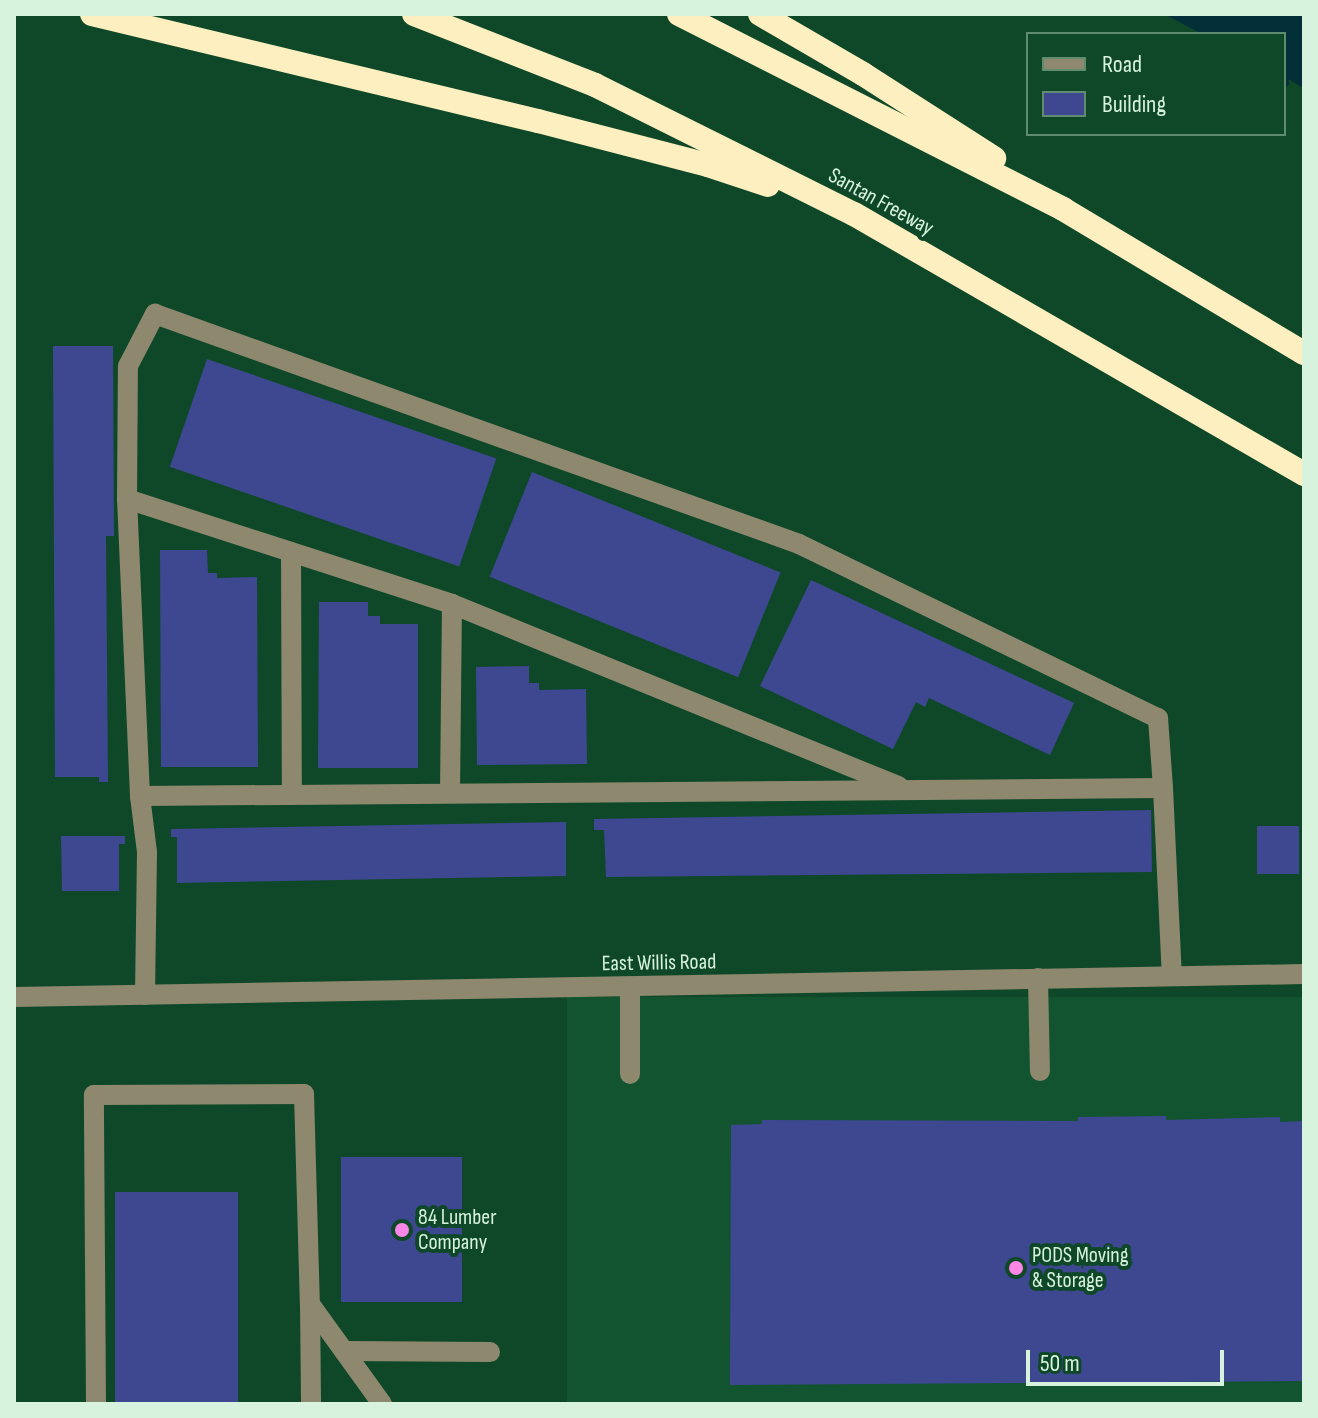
<!DOCTYPE html>
<html>
<head>
<meta charset="utf-8">
<style>
	body { margin:0 }
	#map { position:relative; width:1318px; height:1418px; overflow:hidden; background:#0f4828; font-family:"Sofia Sans Condensed",sans-serif }
	div>[style] { position:absolute }
	.built>* { inset:0; background:#11542f; transform-origin:0 0 }
	.water>* { inset:0; background:#032f38 }
	.stream>* { height:8px; margin:-4px; padding:0 4px; transform-origin:4px; border-radius:4px; background:#032f38 }
	.building>* { inset:0; background:#3d4891; transform-origin:0 0 }
	.minor>* { height:20px; margin:-10px; padding:0 10px; transform-origin:10px; border-radius:10px; background:#8e886f }
	.highway>* { height:24px; margin:-12px; padding:0 12px; transform-origin:12px; border-radius:12px; background:#fdefbf }
	.dots>* { width:22px; height:22px; translate:-50% -50%; box-sizing:border-box; border:4px solid #0f4828; border-radius:50% }
	span { translate:-50% -50%; white-space:nowrap; text-align:center; line-height:1.15; -webkit-text-stroke:8px #0f4828; paint-order:stroke }
	.street-label { font-size:22px; color:#d7f3de }
	.poi-label { font-size:22px; color:#d7f3de }
	.left { translate:0 -50%; text-align:left }
	.frame { position:absolute; inset:0; border:16px solid #d7f3de; pointer-events:none }
	.legend { position:absolute; left:1026px; top:32px; width:260px; height:104px; box-sizing:border-box; background:#0f4828; border:2px solid #5f8c71; margin:0; padding:10px 14px; list-style:none; font-size:24px; color:#d7f3de }
	.legend li { display:flex; align-items:center; gap:16px; height:40px }
	.legend b { width:40px; border:2px solid #5f8c71 }
	.scale { position:absolute; left:1026px; top:1350px; width:198px; height:36px; box-sizing:border-box; border:4px solid #d7f3de; border-top:0; padding-left:10px; font-size:24px; line-height:28px; white-space:nowrap; color:#d7f3de; -webkit-text-stroke:6px #0f4828; paint-order:stroke }
</style>
</head>
<body>
<div id="map">
	<div class="built">
		<div style="left:1304px;top:997px;width:407px;height:737px;rotate:90deg"></div>
	</div>
	<div class="water">
		<div style="clip-path:polygon(1164px 14px,1304px 14px,1304px 88px,1284px 77px,1284px 34px,1202px 34px)"></div>
	</div>
	<div class="stream">
		<div style="left:1284px;top:81px;width:2px;rotate:63deg"></div>
	</div>
	<div class="building">
		<div style="clip-path:polygon(53px 346px,113px 346px,114px 536px,106px 536px,108px 782px,99px 782px,99px 777px,55px 777px)"></div>
		<div style="left:207px;top:359px;width:306px;height:114px;rotate:19deg"></div>
		<div style="left:532px;top:472px;width:268px;height:113px;rotate:22deg"></div>
		<div style="clip-path:polygon(160px 550px,207px 550px,208px 573px,217px 573px,217px 578px,257px 577px,258px 767px,161px 767px)"></div>
		<div style="clip-path:polygon(811px 580px,1074px 703px,1050px 755px,929px 698px,925px 707px,916px 702px,893px 749px,760px 686px)"></div>
		<div style="clip-path:polygon(319px 602px,368px 602px,368px 616px,380px 616px,380px 624px,418px 624px,418px 768px,318px 768px)"></div>
		<div style="clip-path:polygon(529px 666px,529px 683px,539px 683px,539px 690px,586px 689px,587px 764px,477px 765px,476px 667px)"></div>
		<div style="clip-path:polygon(1151px 810px,1152px 872px,606px 877px,604px 830px,594px 830px,594px 819px)"></div>
		<div style="clip-path:polygon(566px 822px,566px 876px,177px 883px,177px 837px,171px 837px,171px 829px)"></div>
		<div style="left:1257px;top:826px;width:42px;height:48px"></div>
		<div style="clip-path:polygon(61px 836px,125px 836px,125px 844px,119px 844px,119px 891px,62px 891px)"></div>
		<div style="clip-path:polygon(1166px 1116px,1166px 1120px,1280px 1117px,1280px 1122px,1304px 1121px,1304px 1381px,730px 1385px,731px 1125px,762px 1124px,762px 1120px,1078px 1121px,1078px 1117px)"></div>
		<div style="left:341px;top:1157px;width:121px;height:145px"></div>
		<div style="left:115px;top:1192px;width:123px;height:212px"></div>
	</div>
	<div class="minor">
		<div style="left:127px;top:499px;width:342px;rotate:17.9deg"></div>
		<div style="left:452px;top:604px;width:482px;rotate:22.2deg"></div>
		<div style="left:291px;top:552px;width:243px;rotate:89.8deg"></div>
		<div style="left:1163px;top:788px;width:1023px;rotate:179.55deg"></div>
		<div style="left:140px;top:796px;width:297px;rotate:-92.5deg"></div>
		<div style="left:127px;top:499px;width:133px;rotate:-89.6deg"></div>
		<div style="left:128px;top:366px;width:59px;rotate:-62.6deg"></div>
		<div style="left:155px;top:314px;width:684px;rotate:19.65deg"></div>
		<div style="left:799px;top:544px;width:399px;rotate:25.9deg"></div>
		<div style="left:1158px;top:718px;width:70px;rotate:85.9deg"></div>
		<div style="left:1163px;top:788px;width:188px;rotate:87.3deg"></div>
		<div style="left:450px;top:793px;width:189px;rotate:-89.4deg"></div>
		<div style="left:140px;top:796px;width:56px;rotate:82.9deg"></div>
		<div style="left:147px;top:852px;width:143px;rotate:90.8deg"></div>
		<div style="left:1038px;top:978px;width:93px;rotate:88.8deg"></div>
		<div style="left:630px;top:988px;width:86px;rotate:90deg"></div>
		<div style="left:14px;top:997px;width:1290px;rotate:-1.02deg"></div>
		<div style="left:310px;top:1304px;width:100px;rotate:89.4deg"></div>
		<div style="left:344px;top:1351px;width:146px;rotate:0.4deg"></div>
		<div style="left:96px;top:1404px;width:309px;rotate:-90.4deg"></div>
		<div style="left:94px;top:1095px;width:210px;rotate:-0.3deg"></div>
		<div style="left:304px;top:1094px;width:210px;rotate:88.4deg"></div>
		<div style="left:310px;top:1304px;width:123px;rotate:54.2deg"></div>
	</div>
	<div class="highway">
		<div style="left:92px;top:14px;width:459px;rotate:13.5deg"></div>
		<div style="left:538px;top:121px;width:176px;rotate:14.5deg"></div>
		<div style="left:708px;top:165px;width:63px;rotate:18.4deg"></div>
		<div style="left:414px;top:14px;width:194px;rotate:21.4deg"></div>
		<div style="left:595px;top:85px;width:289px;rotate:26.5deg"></div>
		<div style="left:854px;top:214px;width:520px;rotate:30.02deg"></div>
		<div style="left:679px;top:14px;width:431px;rotate:26.9deg"></div>
		<div style="left:1063px;top:209px;width:281px;rotate:30.9deg"></div>
		<div style="left:760px;top:14px;width:119px;rotate:30.2deg"></div>
		<div style="left:863px;top:74px;width:156px;rotate:32.7deg"></div>
	</div>
	<div class="dots">
		<div style="left:402px;top:1230px;background:#fa87e6"></div>
		<div style="left:1016px;top:1268px;background:#fa87e6"></div>
	</div>
	<div class="street-label">
		<span style="left:881px;top:202px;rotate:29deg">Santan Freeway</span>
		<span style="left:659px;top:963px;rotate:-1deg">East Willis Road</span>
	</div>
	<div class="poi-label">
		<span class="left" style="left:418px;top:1230px">84 Lumber<br>Company</span>
		<span class="left" style="left:1032px;top:1268px">PODS Moving<br>&amp; Storage</span>
	</div>
	<div class="frame"></div>
	<ul class="legend">
	<li><b style="height:10px;background:#8e886f"></b>Road</li>
	<li><b style="height:22px;background:#3d4891"></b>Building</li>
	</ul>
	<div class="scale">50 m</div>
</div>
</body>
</html>
